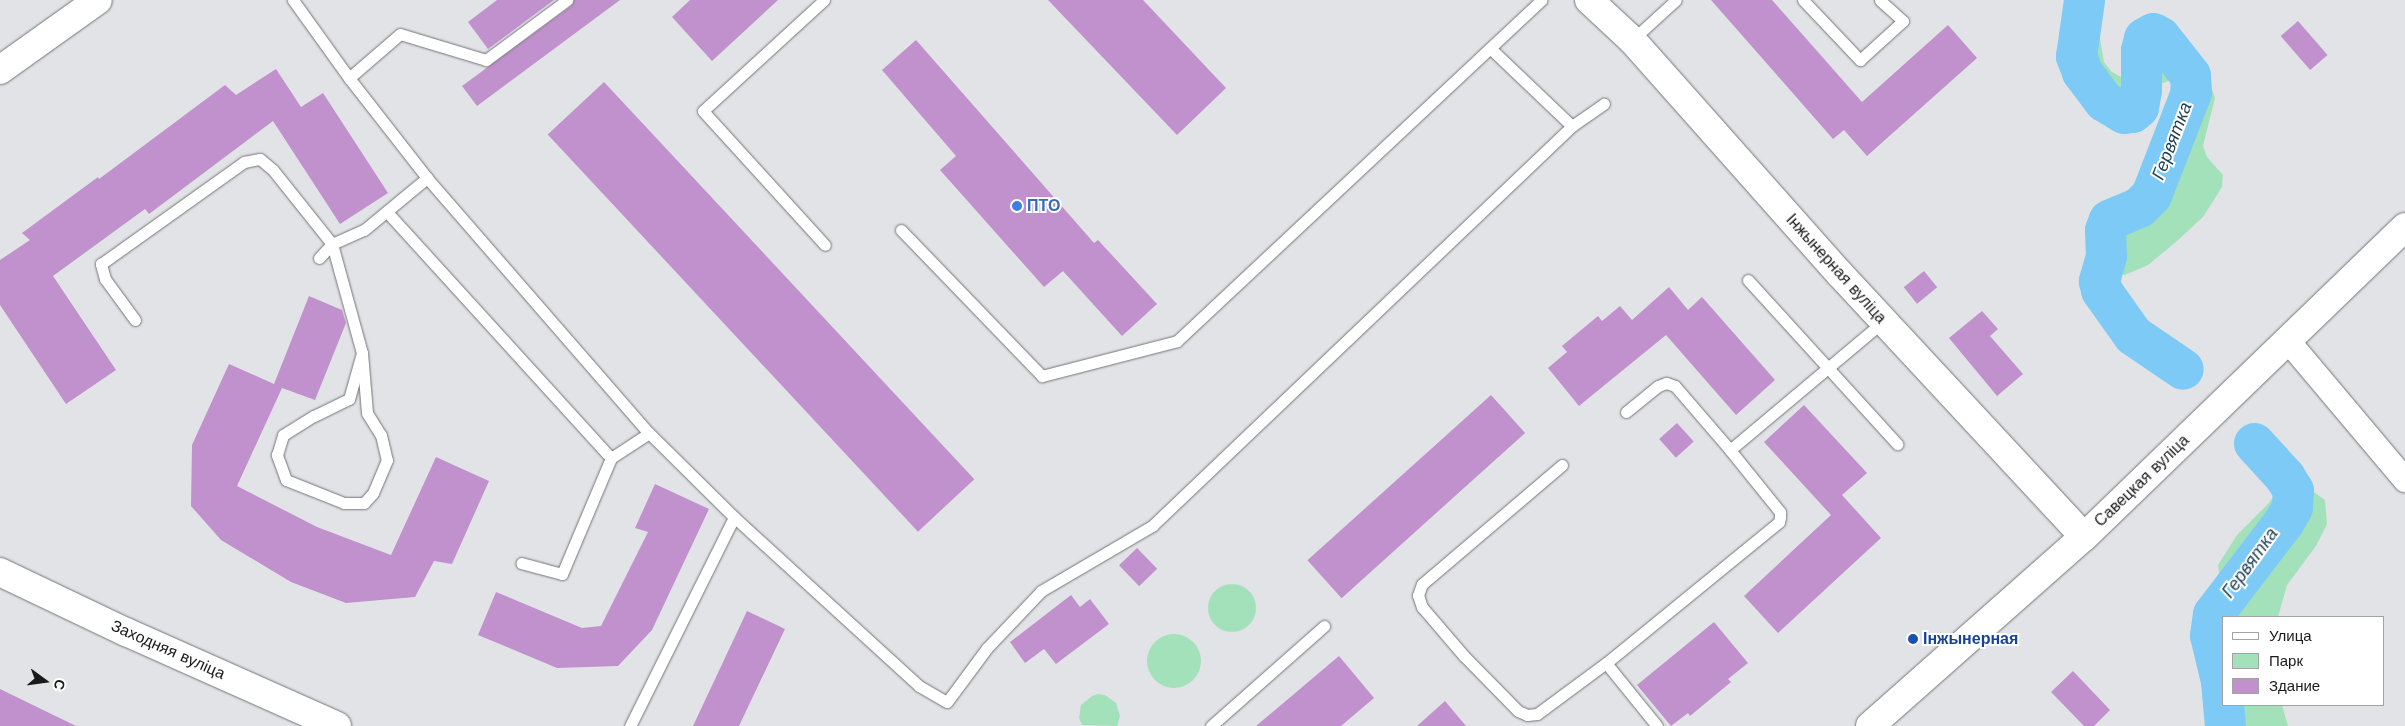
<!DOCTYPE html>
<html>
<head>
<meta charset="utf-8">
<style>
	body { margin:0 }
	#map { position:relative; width:2405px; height:726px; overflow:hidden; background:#e2e3e7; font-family:"Work Sans",sans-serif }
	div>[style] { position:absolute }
	.green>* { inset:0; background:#a3e1bb }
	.round { border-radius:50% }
	.river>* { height:41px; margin:-20.5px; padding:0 20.5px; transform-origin:20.5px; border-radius:20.5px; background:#7dcaf6 }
	.building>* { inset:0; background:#c091cc; transform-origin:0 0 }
	.roads { filter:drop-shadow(0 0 1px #737477) drop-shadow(0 0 1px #737477) }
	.service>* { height:11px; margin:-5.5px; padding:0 5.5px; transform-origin:5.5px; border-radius:5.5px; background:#fff }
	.minor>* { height:24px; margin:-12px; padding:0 12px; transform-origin:12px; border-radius:12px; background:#fff }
	.tertiary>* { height:28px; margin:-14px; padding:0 14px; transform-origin:14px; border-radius:14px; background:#fff }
	.secondary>* { height:28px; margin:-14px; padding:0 14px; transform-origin:14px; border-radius:14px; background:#fff }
	.dots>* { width:14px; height:14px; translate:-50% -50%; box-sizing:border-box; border:2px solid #fff; border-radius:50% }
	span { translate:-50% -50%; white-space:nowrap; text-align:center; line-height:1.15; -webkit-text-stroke:4px #fff; paint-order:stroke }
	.shop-label { font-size:16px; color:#366cbe; font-weight:700 }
	.left { translate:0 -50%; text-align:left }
	.street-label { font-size:16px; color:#1a1a1b }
	.transit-label { font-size:16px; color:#164399; font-weight:700 }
	.water-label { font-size:18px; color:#1d3f52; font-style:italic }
	.legend { position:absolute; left:2222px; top:616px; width:162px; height:90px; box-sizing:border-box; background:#fff; border:1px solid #a3a3a4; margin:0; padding:6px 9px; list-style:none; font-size:15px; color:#1a1a1b }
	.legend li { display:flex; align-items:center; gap:10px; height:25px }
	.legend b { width:25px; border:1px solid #a3a3a4 }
	.north { position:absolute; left:20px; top:656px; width:50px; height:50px; -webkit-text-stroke:4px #fff; paint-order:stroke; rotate:104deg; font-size:14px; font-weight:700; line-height:20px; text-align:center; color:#1a1a1b }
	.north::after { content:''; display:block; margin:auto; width:18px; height:22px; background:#1a1a1b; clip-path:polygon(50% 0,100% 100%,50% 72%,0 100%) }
</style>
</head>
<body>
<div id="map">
	<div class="green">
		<div style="clip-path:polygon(2093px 37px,2100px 39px,2104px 62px,2112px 72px,2123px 78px,2134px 79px,2145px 73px,2158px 53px,2169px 47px,2192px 54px,2207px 74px,2215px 98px,2203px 146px,2207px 157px,2223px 175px,2222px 187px,2203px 217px,2176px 242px,2148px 265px,2125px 275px,2113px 274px,2102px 254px,2102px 242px,2112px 221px,2142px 182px,2144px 171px,2175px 122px,2182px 100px,2180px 88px,2171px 80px,2160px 84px,2143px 102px,2124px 115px,2101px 109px,2091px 101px,2085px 90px,2084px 77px,2087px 41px)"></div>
		<div style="clip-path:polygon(2305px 486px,2325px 500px,2327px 524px,2316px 546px,2287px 585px,2278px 617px,2229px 617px,2228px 605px,2222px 595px,2218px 565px,2237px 535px,2268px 504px,2279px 489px)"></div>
		<div class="round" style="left:1208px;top:584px;width:48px;height:48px"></div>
		<div class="round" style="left:1147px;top:634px;width:54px;height:54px"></div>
		<div style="clip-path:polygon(2224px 639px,2224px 705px,2282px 705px,2288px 726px,2217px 726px,2210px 714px,2212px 697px,2218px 687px)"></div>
		<div style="clip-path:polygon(1098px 694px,1105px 695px,1116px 703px,1120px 716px,1117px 726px,1082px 725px,1079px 718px,1081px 705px,1092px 696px)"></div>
	</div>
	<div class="river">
		<div style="left:2084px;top:0;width:57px;rotate:98.1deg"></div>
		<div style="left:2076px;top:56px;width:17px;rotate:69deg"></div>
		<div style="left:2082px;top:72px;width:36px;rotate:53deg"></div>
		<div style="left:2104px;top:101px;width:23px;rotate:31deg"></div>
		<div style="left:2124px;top:113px;width:8px;rotate:-7deg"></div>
		<div style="left:2132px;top:112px;width:8px;rotate:-40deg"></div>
		<div style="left:2138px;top:107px;width:17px;rotate:-80deg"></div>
		<div style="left:2141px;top:90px;width:40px;rotate:-90deg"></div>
		<div style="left:2141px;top:50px;width:12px;rotate:-76deg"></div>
		<div style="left:2144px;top:38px;width:10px;rotate:-29deg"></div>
		<div style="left:2153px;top:33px;width:8px;rotate:30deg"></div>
		<div style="left:2160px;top:37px;width:48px;rotate:51.7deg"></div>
		<div style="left:2190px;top:75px;width:17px;rotate:87deg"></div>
		<div style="left:2191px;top:92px;width:110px;rotate:111.2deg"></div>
		<div style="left:2151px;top:195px;width:17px;rotate:135deg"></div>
		<div style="left:2139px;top:207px;width:33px;rotate:157deg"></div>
		<div style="left:2109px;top:220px;width:11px;rotate:112deg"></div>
		<div style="left:2105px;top:230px;width:26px;rotate:88deg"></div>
		<div style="left:2106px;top:256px;width:26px;rotate:106deg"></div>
		<div style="left:2099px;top:281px;width:9px;rotate:77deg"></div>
		<div style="left:2101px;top:290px;width:55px;rotate:54.6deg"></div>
		<div style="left:2133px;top:335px;width:60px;rotate:34.2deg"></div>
		<div style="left:2225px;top:726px;width:45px;rotate:-95.1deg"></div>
		<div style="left:2221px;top:681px;width:47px;rotate:-103.4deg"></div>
		<div style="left:2210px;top:635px;width:21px;rotate:-82deg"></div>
		<div style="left:2213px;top:614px;width:117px;rotate:-52.6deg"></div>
		<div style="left:2284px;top:521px;width:16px;rotate:-60deg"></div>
		<div style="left:2292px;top:507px;width:17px;rotate:-87deg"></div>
		<div style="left:2293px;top:490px;width:15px;rotate:-122deg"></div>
		<div style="left:2285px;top:477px;width:46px;rotate:-132.4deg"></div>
	</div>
	<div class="building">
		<div style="clip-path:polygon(497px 0,554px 0,488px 49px,468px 22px)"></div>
		<div style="clip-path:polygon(574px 0,620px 0,477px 106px,462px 86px,571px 6px)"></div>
		<div style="clip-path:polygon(690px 0,778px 0,712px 61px,672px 17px)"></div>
		<div style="clip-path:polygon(1048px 0,1143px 0,1226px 88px,1177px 135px)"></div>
		<div style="clip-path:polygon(1711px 0,1772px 0,1862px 102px,1948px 25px,1977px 58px,1867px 156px,1844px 130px,1833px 139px)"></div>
		<div style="left:2298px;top:21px;width:45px;height:23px;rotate:49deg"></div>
		<div style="clip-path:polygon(916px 40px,1094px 243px,1098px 240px,1157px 304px,1122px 336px,1063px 271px,1044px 287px,940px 170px,956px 156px,882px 70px)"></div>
		<div style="clip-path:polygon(276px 69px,301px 107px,323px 93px,388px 193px,340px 224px,273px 121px,149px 214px,145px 209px,53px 276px,116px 370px,66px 404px,0 305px,0 260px,30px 240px,22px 233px,98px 177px,99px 179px,225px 85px,236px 95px)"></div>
		<div style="left:604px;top:82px;width:543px;height:77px;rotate:47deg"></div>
		<div style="left:1924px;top:271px;width:21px;height:26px;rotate:51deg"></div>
		<div style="clip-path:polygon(1669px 287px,1688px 310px,1702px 297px,1775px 380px,1736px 415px,1666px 335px,1579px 406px,1548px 368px,1567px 352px,1562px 346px,1598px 316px,1602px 321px,1620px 306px,1632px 320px)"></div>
		<div style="clip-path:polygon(309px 296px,342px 310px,346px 323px,315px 400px,282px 388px,237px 486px,317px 527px,391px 555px,436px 457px,489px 481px,452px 564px,434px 561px,415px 597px,346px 603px,291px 582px,221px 540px,191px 506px,192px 445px,229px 364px,274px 384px)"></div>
		<div style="clip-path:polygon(1982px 311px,1998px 329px,1990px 336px,2023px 374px,1997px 396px,1949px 338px)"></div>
		<div style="left:1491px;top:395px;width:51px;height:247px;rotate:48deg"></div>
		<div style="clip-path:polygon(1804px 405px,1867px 473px,1842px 495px,1881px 538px,1778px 633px,1744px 596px,1831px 515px,1764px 442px)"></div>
		<div style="left:1677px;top:423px;width:25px;height:24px;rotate:48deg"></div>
		<div style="clip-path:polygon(655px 484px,709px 509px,652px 630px,618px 666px,557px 668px,478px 635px,496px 592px,582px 628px,601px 626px,648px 532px,635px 528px)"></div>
		<div style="left:1137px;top:548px;width:29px;height:25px;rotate:46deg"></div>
		<div style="clip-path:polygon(1071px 595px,1080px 607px,1090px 599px,1109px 624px,1056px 664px,1044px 649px,1025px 663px,1010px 642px)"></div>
		<div style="clip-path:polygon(747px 611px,785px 629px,739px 726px,693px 726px)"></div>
		<div style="clip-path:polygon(1714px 622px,1748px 663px,1728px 679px,1731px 682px,1690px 716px,1688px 713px,1671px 726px,1637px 685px)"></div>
		<div style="clip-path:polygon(1339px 656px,1374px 698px,1341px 726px,1256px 726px)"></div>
		<div style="clip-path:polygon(2073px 671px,2110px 710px,2094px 726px,2084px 726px,2051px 692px)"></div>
		<div style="clip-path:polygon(0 689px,76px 726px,0 726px)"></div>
		<div style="clip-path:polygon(1445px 701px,1466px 726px,1417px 726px)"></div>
	</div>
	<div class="roads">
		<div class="service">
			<div style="left:293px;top:0;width:96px;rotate:54.3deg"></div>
			<div style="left:349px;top:78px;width:127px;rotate:52deg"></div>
			<div style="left:427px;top:178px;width:338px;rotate:49deg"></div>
			<div style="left:649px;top:433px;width:120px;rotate:44.7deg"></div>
			<div style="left:734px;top:517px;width:251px;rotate:42.4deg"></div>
			<div style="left:919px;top:686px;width:32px;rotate:30deg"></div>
			<div style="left:947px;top:702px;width:67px;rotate:-53.5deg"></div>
			<div style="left:987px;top:648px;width:79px;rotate:-46.5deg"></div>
			<div style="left:1041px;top:591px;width:129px;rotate:-30.4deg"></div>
			<div style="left:1152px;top:526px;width:580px;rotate:-43.6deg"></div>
			<div style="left:1572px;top:126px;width:39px;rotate:-35deg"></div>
			<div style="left:824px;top:0;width:164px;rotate:137.5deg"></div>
			<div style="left:703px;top:111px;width:181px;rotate:47.7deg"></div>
			<div style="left:1803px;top:0;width:83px;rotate:46.5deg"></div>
			<div style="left:1860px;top:60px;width:58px;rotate:-42.2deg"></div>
			<div style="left:1903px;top:21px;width:31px;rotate:-138deg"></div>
			<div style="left:1632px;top:40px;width:59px;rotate:-42.3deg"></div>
			<div style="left:1490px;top:48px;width:113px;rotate:43.6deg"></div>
			<div style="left:349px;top:78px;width:67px;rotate:-40.8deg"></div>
			<div style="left:400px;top:34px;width:90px;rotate:16.8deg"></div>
			<div style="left:486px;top:60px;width:101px;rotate:-36.5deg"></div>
			<div style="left:387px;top:212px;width:333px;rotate:47.7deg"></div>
			<div style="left:611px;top:458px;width:126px;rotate:112.9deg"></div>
			<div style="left:562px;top:574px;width:42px;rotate:-165deg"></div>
			<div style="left:901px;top:230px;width:203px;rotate:46deg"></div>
			<div style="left:1042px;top:376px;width:139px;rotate:-14.5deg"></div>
			<div style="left:1177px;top:341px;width:499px;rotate:-43.1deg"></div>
			<div style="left:319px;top:258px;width:19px;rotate:-47deg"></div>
			<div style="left:332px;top:244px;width:35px;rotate:-24deg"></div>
			<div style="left:364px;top:230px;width:82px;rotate:-39.5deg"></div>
			<div style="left:1748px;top:280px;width:222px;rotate:47.7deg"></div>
			<div style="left:135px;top:320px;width:51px;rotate:-126.2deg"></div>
			<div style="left:105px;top:279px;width:16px;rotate:-105deg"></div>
			<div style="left:101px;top:264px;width:176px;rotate:-35.5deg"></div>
			<div style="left:244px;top:162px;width:16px;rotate:-11deg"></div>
			<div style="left:260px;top:159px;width:17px;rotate:40deg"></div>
			<div style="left:273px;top:170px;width:95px;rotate:51.4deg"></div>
			<div style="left:332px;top:244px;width:113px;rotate:74.6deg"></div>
			<div style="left:362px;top:353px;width:60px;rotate:85.2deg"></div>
			<div style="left:367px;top:413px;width:26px;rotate:58deg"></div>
			<div style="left:381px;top:435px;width:26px;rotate:77deg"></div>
			<div style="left:387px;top:460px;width:36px;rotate:113deg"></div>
			<div style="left:373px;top:493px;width:13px;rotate:132deg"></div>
			<div style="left:364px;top:503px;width:20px;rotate:180deg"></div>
			<div style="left:344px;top:503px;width:62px;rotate:-158.4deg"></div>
			<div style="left:286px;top:480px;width:27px;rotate:-110deg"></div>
			<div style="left:277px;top:455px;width:21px;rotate:-73deg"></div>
			<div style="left:283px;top:435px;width:36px;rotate:-32deg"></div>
			<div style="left:314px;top:416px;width:39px;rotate:-26deg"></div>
			<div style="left:349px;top:399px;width:48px;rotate:-74.2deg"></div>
			<div style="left:1626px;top:412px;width:41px;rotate:-39.1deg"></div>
			<div style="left:1658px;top:386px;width:9px;rotate:-21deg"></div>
			<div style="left:1666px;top:383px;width:9px;rotate:18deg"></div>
			<div style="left:1675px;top:386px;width:84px;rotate:49.3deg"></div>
			<div style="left:1730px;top:450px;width:80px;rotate:51.1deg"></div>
			<div style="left:1780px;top:512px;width:5px;rotate:90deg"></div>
			<div style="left:1780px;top:517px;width:5px;rotate:101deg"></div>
			<div style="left:1779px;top:522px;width:223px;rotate:140.8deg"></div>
			<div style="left:1606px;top:663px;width:81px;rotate:51deg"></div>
			<div style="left:1730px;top:450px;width:201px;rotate:-40deg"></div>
			<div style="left:611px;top:458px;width:45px;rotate:-33.3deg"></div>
			<div style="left:1562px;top:465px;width:184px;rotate:139.6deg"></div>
			<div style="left:1422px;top:584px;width:12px;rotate:110deg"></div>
			<div style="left:1418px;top:595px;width:13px;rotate:72deg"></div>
			<div style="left:1422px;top:607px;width:65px;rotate:49.4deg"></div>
			<div style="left:1464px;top:656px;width:77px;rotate:45.5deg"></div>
			<div style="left:1518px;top:711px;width:10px;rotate:24deg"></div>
			<div style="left:1527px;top:715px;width:10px;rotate:-6deg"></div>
			<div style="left:1537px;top:714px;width:86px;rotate:-36.5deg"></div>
			<div style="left:630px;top:726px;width:233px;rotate:-63.5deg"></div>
			<div style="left:1211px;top:726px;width:151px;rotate:-41.5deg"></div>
		</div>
		<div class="minor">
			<div style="left:2288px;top:341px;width:182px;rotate:49.9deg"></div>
		</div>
		<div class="tertiary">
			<div style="left:1589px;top:0;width:59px;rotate:42.9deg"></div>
			<div style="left:1632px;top:40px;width:312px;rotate:48.4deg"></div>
			<div style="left:1839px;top:273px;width:360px;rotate:47.1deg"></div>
			<div style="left:0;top:70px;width:120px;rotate:-35.5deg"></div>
			<div style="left:0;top:572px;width:140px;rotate:25.5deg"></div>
			<div style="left:126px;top:632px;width:231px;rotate:24deg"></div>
		</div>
		<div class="secondary">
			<div style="left:1870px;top:726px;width:286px;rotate:-41.5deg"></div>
			<div style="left:2084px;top:537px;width:446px;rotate:-44deg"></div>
		</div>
	</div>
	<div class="dots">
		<div style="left:1017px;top:206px;background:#3f7fe0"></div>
		<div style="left:1913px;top:639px;background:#1a4fb4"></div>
	</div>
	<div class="shop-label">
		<span class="left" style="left:1027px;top:206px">ПТО</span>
	</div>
	<div class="street-label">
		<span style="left:1836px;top:269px;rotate:48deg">Інжынерная вуліца</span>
		<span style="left:2142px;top:481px;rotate:-44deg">Савецкая вуліца</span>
		<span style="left:168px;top:650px;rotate:24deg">Заходняя вуліца</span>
	</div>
	<div class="transit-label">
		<span class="left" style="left:1923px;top:639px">Інжынерная</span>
	</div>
	<div class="water-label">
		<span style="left:2172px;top:141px;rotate:-69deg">Гервятка</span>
		<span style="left:2250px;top:563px;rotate:-54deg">Гервятка</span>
	</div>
	<ul class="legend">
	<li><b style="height:6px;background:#fff"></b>Улица</li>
	<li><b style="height:14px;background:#a3e1bb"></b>Парк</li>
	<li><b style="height:14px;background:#c091cc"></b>Здание</li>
	</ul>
	<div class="north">С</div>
</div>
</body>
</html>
